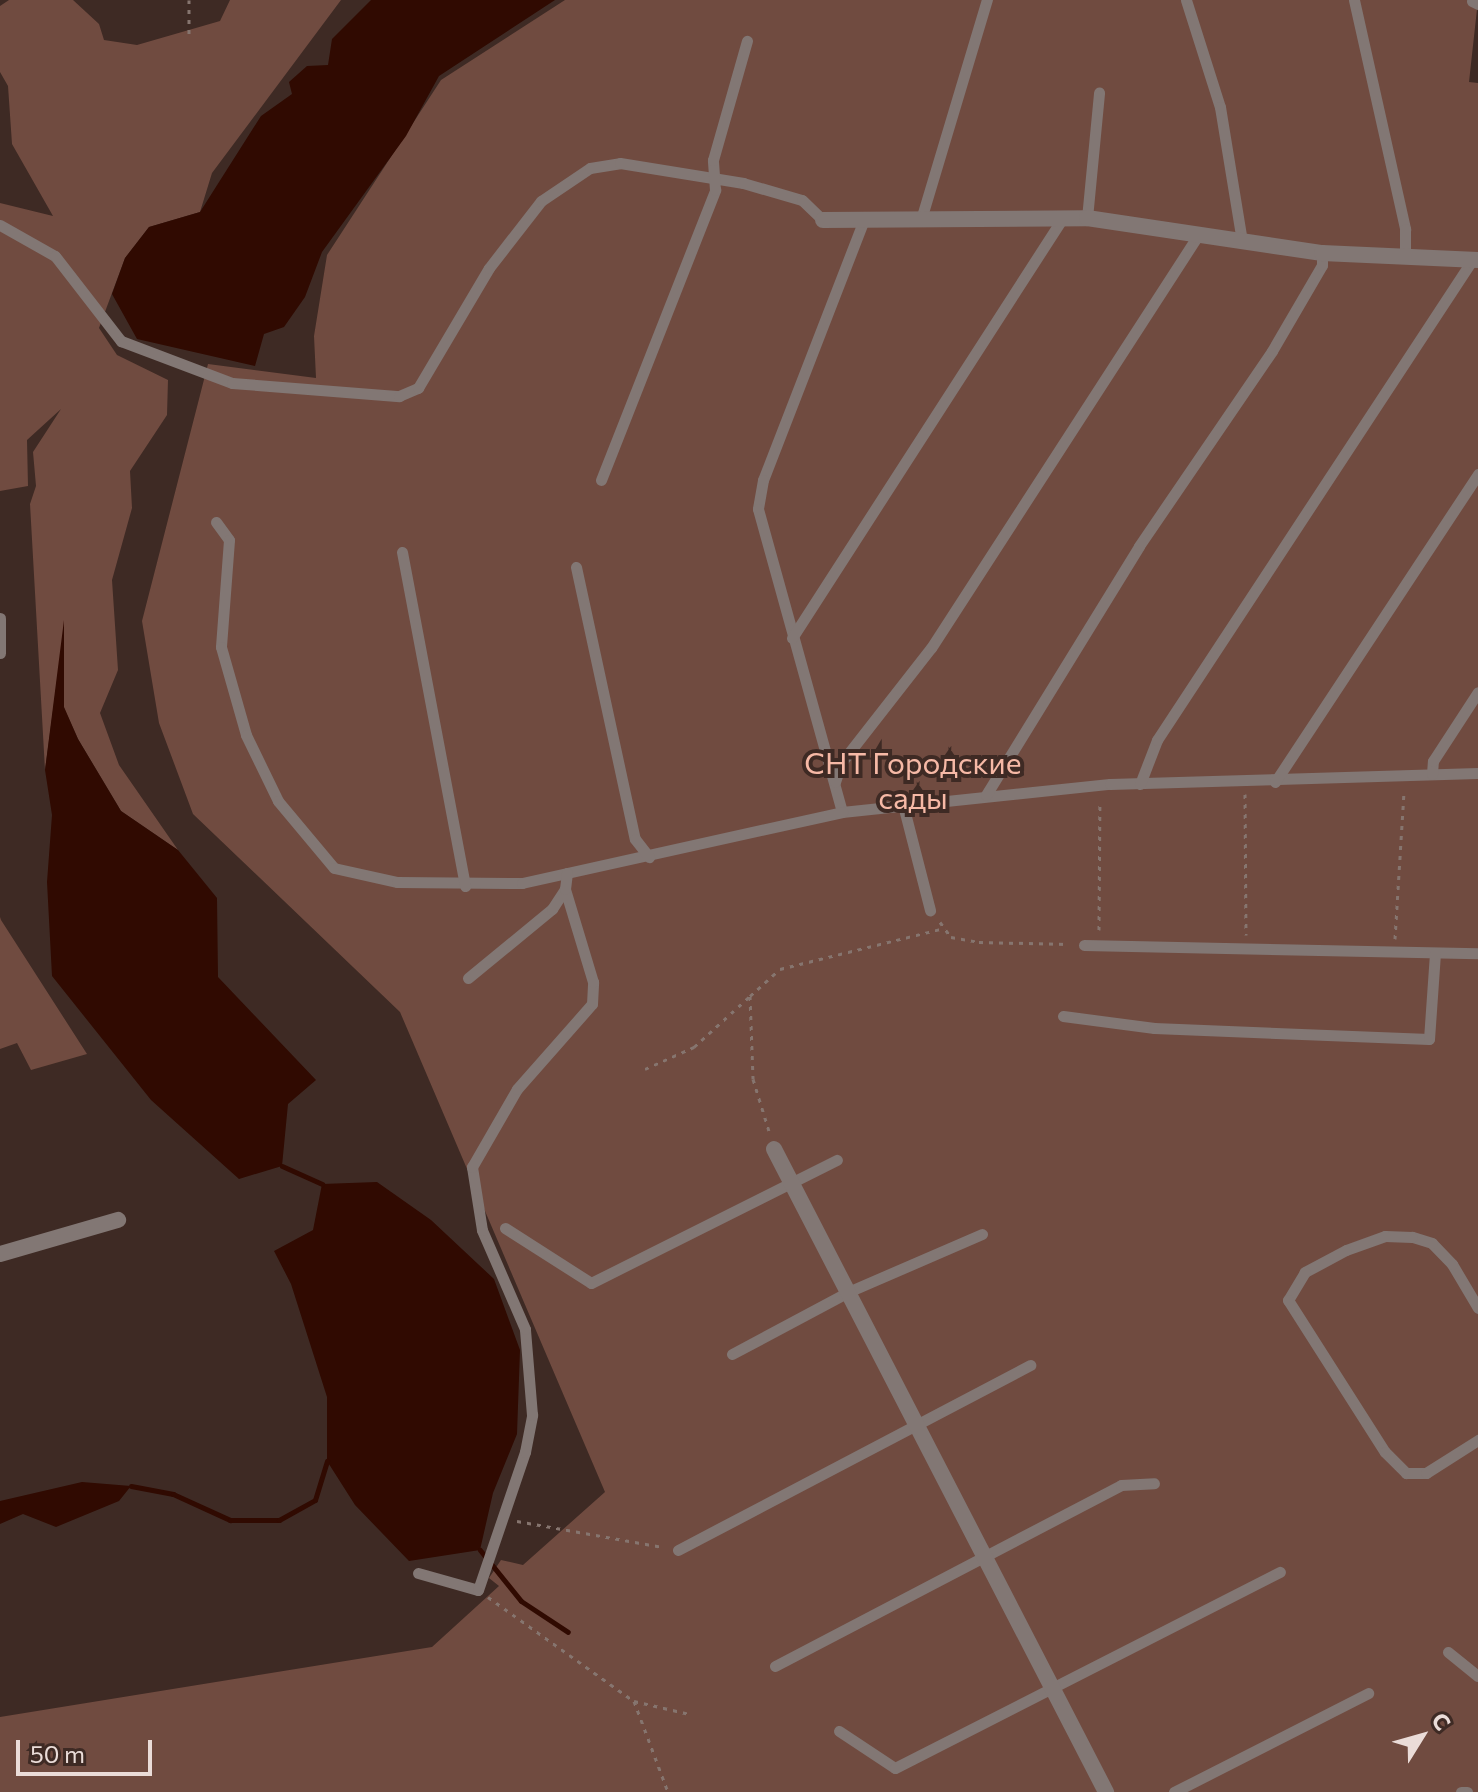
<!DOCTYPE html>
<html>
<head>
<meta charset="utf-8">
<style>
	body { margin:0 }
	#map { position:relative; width:1478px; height:1792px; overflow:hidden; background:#3e2a24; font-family:Commissioner,sans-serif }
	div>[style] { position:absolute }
	.green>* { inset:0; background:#704b40 }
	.water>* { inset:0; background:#300a01 }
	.stream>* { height:5px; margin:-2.5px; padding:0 2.5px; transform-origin:2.5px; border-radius:2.5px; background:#300a01 }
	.path>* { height:3px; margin-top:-1.5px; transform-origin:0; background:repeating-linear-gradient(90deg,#86756f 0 4px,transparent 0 10px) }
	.lane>* { height:11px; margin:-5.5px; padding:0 5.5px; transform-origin:5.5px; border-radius:5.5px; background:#827774 }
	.street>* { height:16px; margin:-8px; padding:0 8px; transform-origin:8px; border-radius:8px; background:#827774 }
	span { translate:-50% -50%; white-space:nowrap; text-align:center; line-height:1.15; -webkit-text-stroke:8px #3e2a24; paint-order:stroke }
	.park-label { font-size:30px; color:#f6b9a6 }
	.north { position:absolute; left:1382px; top:1696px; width:80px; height:80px; -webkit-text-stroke:6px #3e2a24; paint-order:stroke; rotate:53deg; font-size:22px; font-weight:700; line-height:32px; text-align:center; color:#eadcd8 }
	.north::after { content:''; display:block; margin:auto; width:28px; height:36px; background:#eadcd8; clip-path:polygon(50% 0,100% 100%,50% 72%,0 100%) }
	.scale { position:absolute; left:16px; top:1740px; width:136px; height:36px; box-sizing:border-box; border:4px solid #eadcd8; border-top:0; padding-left:10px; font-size:24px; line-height:28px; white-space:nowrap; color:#eadcd8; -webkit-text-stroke:6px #3e2a24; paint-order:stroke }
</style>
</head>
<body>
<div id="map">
	<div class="green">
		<div style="clip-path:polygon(73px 0,99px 24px,104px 40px,137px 45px,220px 21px,230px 0,341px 0,212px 173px,200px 212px,149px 227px,125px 258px,99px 328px,117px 355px,168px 380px,167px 415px,130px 471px,132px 508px,112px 580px,118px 670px,100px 713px,119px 765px,178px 850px,121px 811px,78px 739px,64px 708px,64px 629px,45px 770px,30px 504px,36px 486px,33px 452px,61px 409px,27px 440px,28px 486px,0 491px,0 203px,53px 216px,12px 144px,8px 86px,0 72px,0 6px,9px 0)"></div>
		<div style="clip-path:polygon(565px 0,1478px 0,1469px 82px,1478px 83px,1478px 1792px,0 1792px,0 1717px,432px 1647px,499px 1586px,489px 1578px,501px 1560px,523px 1565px,605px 1492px,400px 1012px,193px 814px,159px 723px,142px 621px,208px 364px,316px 378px,314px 336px,327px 255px,441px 80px)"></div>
		<div style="clip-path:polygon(0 917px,1px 920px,87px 1054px,31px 1070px,17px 1043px,0 1049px)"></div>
	</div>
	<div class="water">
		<div style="clip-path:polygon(371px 0,555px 0,439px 76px,406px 136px,322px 252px,305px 297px,284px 327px,264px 334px,255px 366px,137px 339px,112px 294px,125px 258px,149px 227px,200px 212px,261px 116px,292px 94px,289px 82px,307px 66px,328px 65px,332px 39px)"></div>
		<div style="clip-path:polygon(64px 620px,64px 707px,78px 739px,121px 811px,178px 850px,217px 898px,218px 977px,316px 1080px,288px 1104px,282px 1166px,239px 1179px,151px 1100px,52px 976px,47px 882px,52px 815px,45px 770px)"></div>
		<div style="clip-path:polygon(377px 1182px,431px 1220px,494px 1279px,520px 1350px,517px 1434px,493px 1493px,480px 1550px,409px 1561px,355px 1505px,327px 1461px,327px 1397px,291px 1284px,274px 1251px,313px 1230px,322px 1184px)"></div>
		<div style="clip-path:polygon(82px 1482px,131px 1486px,119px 1501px,56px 1527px,23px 1514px,0 1524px,0 1501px)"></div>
	</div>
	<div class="stream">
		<div style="left:282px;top:1166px;width:44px;rotate:24.2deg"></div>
		<div style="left:131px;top:1486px;width:43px;rotate:10.8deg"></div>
		<div style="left:173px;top:1494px;width:63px;rotate:24.5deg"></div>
		<div style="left:230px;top:1520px;width:49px"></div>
		<div style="left:279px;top:1520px;width:41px;rotate:-29.1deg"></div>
		<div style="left:315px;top:1500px;width:41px;rotate:-72.9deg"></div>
		<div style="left:480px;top:1550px;width:65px;rotate:51.2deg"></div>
		<div style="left:521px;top:1601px;width:56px;rotate:33.4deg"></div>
	</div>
	<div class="path">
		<div style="left:189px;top:0;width:36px;rotate:90deg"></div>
		<div style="left:1245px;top:794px;width:141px;rotate:89.6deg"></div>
		<div style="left:940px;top:922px;width:19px;rotate:54deg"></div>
		<div style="left:951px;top:937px;width:28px;rotate:10deg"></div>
		<div style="left:979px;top:942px;width:89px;rotate:1.3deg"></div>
		<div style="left:1099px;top:930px;width:129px;rotate:-89.6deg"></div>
		<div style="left:1395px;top:939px;width:148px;rotate:-86.5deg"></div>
		<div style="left:750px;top:996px;width:40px;rotate:-42deg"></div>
		<div style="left:780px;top:969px;width:170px;rotate:-14deg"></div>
		<div style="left:645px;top:1069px;width:54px;rotate:-24.2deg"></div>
		<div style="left:694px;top:1047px;width:76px;rotate:-42.3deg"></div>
		<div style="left:750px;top:996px;width:83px;rotate:87.9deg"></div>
		<div style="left:753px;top:1079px;width:54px;rotate:72.9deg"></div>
		<div style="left:517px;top:1521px;width:148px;rotate:10.1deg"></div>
		<div style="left:488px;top:1597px;width:179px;rotate:35.5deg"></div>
		<div style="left:634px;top:1701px;width:97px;rotate:69.5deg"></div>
		<div style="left:634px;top:1701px;width:57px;rotate:13.1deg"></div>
	</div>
	<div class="lane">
		<div style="left:1186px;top:0;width:112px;rotate:72.4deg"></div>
		<div style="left:1220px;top:107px;width:136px;rotate:80.7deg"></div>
		<div style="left:1354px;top:0;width:235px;rotate:77.4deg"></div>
		<div style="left:1405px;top:229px;width:29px;rotate:90deg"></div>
		<div style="left:1472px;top:1px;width:7px;rotate:27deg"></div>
		<div style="left:922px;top:216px;width:226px;rotate:-73.3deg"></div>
		<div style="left:865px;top:217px;width:282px;rotate:111.2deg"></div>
		<div style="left:763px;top:480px;width:29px;rotate:100deg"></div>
		<div style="left:758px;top:509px;width:314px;rotate:74.5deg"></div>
		<div style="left:842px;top:812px;width:269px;rotate:-6deg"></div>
		<div style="left:1110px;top:784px;width:368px;rotate:-1.7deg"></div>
		<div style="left:1087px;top:218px;width:126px;rotate:-84.5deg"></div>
		<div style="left:0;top:225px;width:63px;rotate:29.4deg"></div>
		<div style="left:55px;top:256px;width:108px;rotate:52.2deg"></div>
		<div style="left:121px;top:341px;width:119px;rotate:20.7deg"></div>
		<div style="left:232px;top:383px;width:168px;rotate:4.5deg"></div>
		<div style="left:399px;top:396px;width:21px;rotate:-23deg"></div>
		<div style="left:418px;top:388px;width:139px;rotate:-59.4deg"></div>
		<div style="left:489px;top:268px;width:85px;rotate:-52.2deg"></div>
		<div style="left:541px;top:201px;width:59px;rotate:-34deg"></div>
		<div style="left:590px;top:168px;width:30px;rotate:-9deg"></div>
		<div style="left:620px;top:163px;width:125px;rotate:9.2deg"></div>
		<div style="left:743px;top:183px;width:61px;rotate:16.1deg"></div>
		<div style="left:802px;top:200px;width:29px;rotate:44deg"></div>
		<div style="left:601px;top:480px;width:312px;rotate:-68.5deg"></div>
		<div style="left:715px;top:190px;width:30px;rotate:-94deg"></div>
		<div style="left:713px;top:160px;width:124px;rotate:-74.1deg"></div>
		<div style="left:216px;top:522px;width:22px;rotate:54deg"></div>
		<div style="left:229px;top:540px;width:107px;rotate:94.3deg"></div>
		<div style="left:221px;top:647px;width:91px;rotate:74.1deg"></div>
		<div style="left:246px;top:735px;width:73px;rotate:64.1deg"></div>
		<div style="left:278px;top:801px;width:87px;rotate:50.1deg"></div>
		<div style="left:334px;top:868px;width:65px;rotate:12.5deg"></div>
		<div style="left:397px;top:882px;width:125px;rotate:0.5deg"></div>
		<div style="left:522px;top:883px;width:328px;rotate:-12.5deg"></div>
		<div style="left:402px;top:552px;width:340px;rotate:79.3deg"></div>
		<div style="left:576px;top:567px;width:278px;rotate:77.8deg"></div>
		<div style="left:635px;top:839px;width:23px;rotate:52deg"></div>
		<div style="left:0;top:618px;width:35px;rotate:90deg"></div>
		<div style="left:792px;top:638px;width:498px;rotate:-57.2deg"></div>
		<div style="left:1432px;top:774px;width:13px;rotate:-86deg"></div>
		<div style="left:1433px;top:761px;width:82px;rotate:-56.9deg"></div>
		<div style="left:835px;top:782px;width:20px;rotate:-72deg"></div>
		<div style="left:841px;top:763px;width:146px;rotate:-52deg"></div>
		<div style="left:931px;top:648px;width:493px;rotate:-57.1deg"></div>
		<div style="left:1275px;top:782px;width:369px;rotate:-56.6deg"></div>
		<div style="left:1140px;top:784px;width:47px;rotate:-68.9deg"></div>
		<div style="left:1157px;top:740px;width:576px;rotate:-56.7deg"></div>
		<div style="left:986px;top:795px;width:292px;rotate:-58.4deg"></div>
		<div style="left:1139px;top:546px;width:236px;rotate:-55.7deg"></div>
		<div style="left:1272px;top:351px;width:99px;rotate:-59.8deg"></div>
		<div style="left:1322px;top:265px;width:12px;rotate:-90deg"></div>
		<div style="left:902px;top:801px;width:113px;rotate:75.6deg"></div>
		<div style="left:1084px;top:945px;width:394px;rotate:1.2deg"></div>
		<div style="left:468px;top:978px;width:109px;rotate:-39.4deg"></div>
		<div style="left:552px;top:909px;width:24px;rotate:-57deg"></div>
		<div style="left:1063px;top:1016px;width:92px;rotate:7.5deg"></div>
		<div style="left:1154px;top:1028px;width:275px;rotate:2.3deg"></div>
		<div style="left:1429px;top:1039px;width:86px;rotate:-86deg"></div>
		<div style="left:505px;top:1228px;width:102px;rotate:32.6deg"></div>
		<div style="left:591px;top:1283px;width:275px;rotate:-26.6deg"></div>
		<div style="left:1478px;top:1308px;width:51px;rotate:-120.6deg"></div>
		<div style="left:1452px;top:1264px;width:29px;rotate:-134deg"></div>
		<div style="left:1432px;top:1243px;width:21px;rotate:-163deg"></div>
		<div style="left:1412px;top:1237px;width:27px;rotate:-178deg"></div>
		<div style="left:1385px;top:1236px;width:41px;rotate:160.3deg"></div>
		<div style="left:1346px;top:1250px;width:47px;rotate:151.8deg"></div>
		<div style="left:1305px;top:1272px;width:33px;rotate:121deg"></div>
		<div style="left:1288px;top:1300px;width:180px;rotate:57.5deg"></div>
		<div style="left:1385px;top:1452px;width:30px;rotate:45deg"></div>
		<div style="left:1406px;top:1473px;width:20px"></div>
		<div style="left:1426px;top:1473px;width:62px;rotate:-32.4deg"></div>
		<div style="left:732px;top:1354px;width:132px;rotate:-28.1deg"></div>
		<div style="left:848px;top:1292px;width:146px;rotate:-23.4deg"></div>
		<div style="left:678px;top:1550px;width:398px;rotate:-27.7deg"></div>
		<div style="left:418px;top:1573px;width:62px;rotate:15.8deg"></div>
		<div style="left:478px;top:1590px;width:146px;rotate:-71.2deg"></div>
		<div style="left:525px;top:1452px;width:38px;rotate:-79deg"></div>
		<div style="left:532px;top:1415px;width:86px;rotate:-94.7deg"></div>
		<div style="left:525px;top:1329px;width:108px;rotate:-113.5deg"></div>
		<div style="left:482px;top:1230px;width:64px;rotate:-99deg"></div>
		<div style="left:472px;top:1167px;width:90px;rotate:-60deg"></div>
		<div style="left:517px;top:1089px;width:113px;rotate:-48.6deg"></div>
		<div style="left:592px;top:1004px;width:22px;rotate:-87deg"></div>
		<div style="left:593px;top:982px;width:97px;rotate:-106.8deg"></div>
		<div style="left:565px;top:889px;width:16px;rotate:-83deg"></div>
		<div style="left:1448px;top:1652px;width:38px;rotate:39deg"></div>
		<div style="left:775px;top:1666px;width:390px;rotate:-27.6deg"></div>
		<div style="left:1121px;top:1485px;width:33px;rotate:-3deg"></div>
		<div style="left:839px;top:1731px;width:67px;rotate:33.5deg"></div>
		<div style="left:895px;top:1768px;width:432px;rotate:-27deg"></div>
		<div style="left:1174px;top:1792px;width:218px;rotate:-27deg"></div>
		<div style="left:1461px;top:1792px;width:6px"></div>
	</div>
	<div class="street">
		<div style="left:823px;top:220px;width:264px;rotate:-0.4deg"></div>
		<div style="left:1087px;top:218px;width:238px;rotate:8.5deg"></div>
		<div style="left:1322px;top:253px;width:156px;rotate:2.6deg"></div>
		<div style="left:774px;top:1149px;width:724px;rotate:62.69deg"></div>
		<div style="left:0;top:1254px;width:123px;rotate:-16.1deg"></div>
	</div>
	<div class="park-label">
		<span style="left:913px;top:779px">СНТ Городские<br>сады</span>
	</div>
	<div class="north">С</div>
	<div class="scale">50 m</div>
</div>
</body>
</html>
